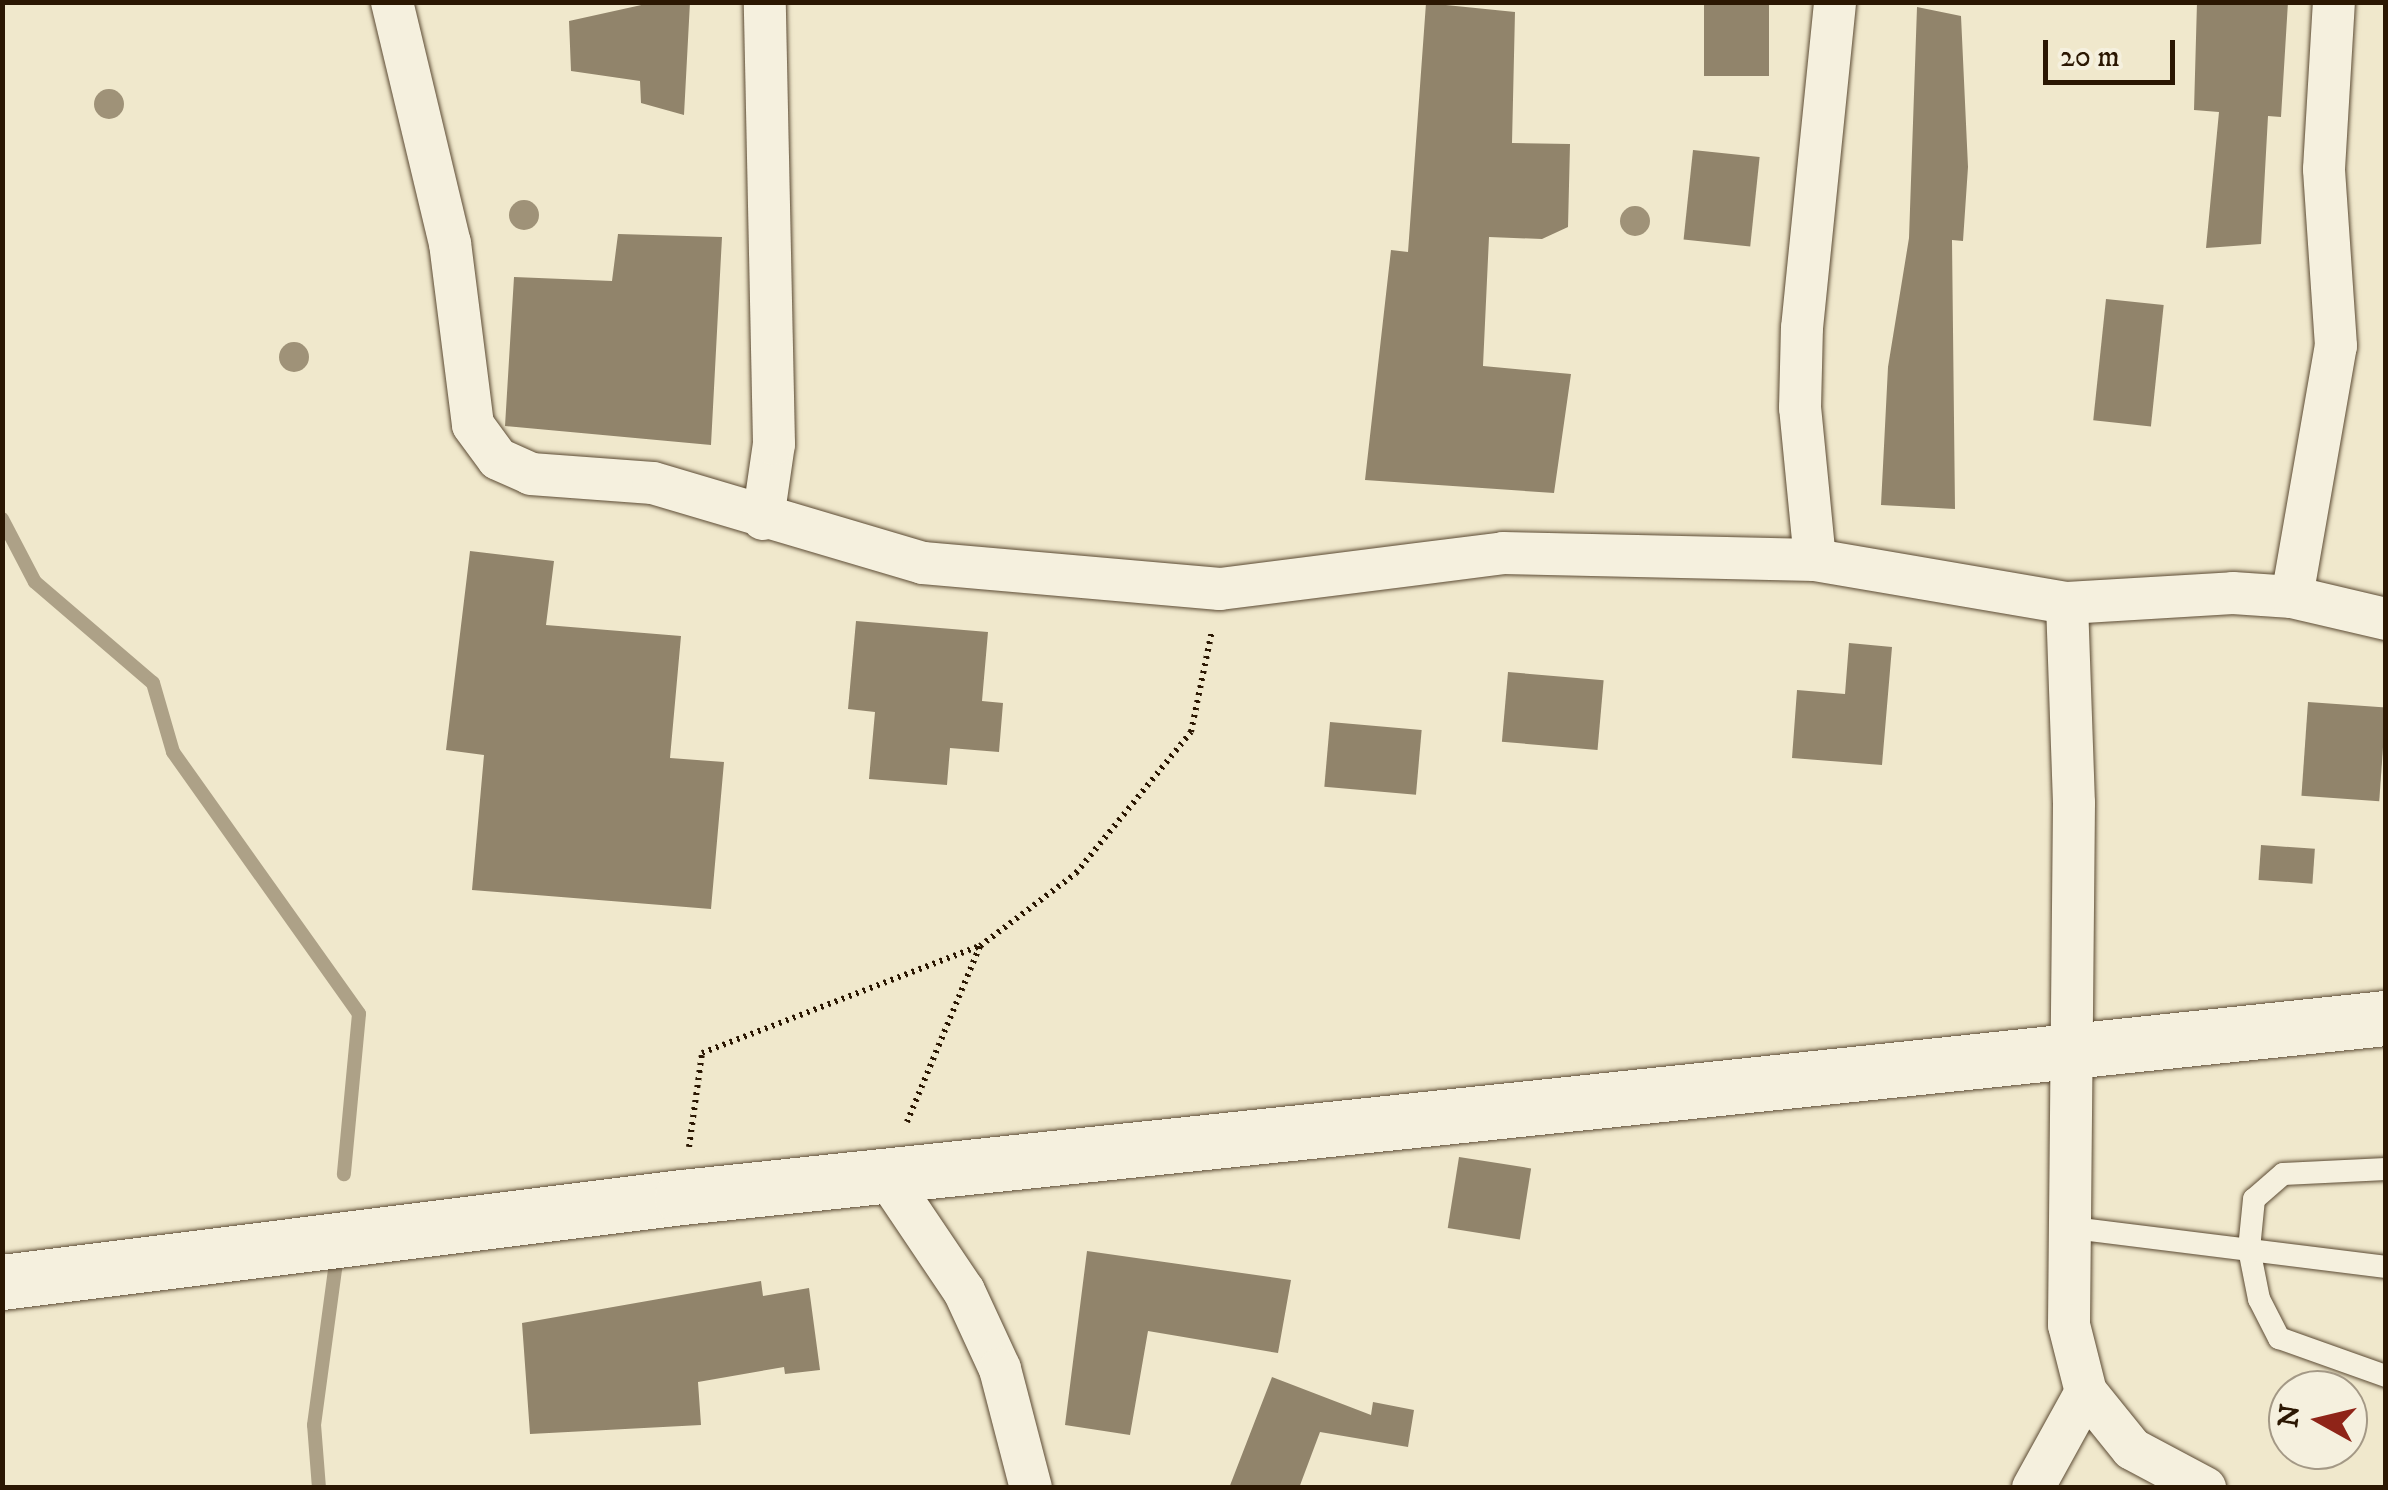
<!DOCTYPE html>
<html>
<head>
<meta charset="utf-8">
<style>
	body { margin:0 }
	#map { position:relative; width:2388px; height:1490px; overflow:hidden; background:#f0e8cc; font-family:"IM FELL DW Pica",serif }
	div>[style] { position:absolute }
	.stream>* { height:14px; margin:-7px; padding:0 7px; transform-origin:7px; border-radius:7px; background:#ada187 }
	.building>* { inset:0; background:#91846b; transform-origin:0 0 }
	.path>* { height:6px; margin-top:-3px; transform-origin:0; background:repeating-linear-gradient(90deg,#2b1702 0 2.5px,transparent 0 7.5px) }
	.roads { filter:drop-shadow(0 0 2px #5c4b34) drop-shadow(0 0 2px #5c4b34) }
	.lane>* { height:22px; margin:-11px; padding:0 11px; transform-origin:11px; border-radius:11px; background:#f5f0de }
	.street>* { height:42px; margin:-21px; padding:0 21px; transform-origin:21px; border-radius:21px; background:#f5f0de }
	.secondary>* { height:55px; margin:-27.5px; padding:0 27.5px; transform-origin:27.5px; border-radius:27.5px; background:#f5f0de }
	.trees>* { width:30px; height:30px; margin:-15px; border-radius:50%; background:#9f9278 }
	span { translate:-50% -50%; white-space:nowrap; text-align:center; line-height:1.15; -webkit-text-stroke:10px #f5f0de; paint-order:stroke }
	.frame { position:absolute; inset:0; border:5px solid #2b1702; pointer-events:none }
	.north { position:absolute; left:2268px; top:1370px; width:100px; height:100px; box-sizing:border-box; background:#f5f0de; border:2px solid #a49986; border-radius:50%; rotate:278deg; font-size:28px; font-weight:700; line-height:40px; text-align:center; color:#2b1702 }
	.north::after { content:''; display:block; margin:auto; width:35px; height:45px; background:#8f2418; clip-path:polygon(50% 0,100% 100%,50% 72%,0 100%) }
	.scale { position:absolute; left:2043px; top:40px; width:132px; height:45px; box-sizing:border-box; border:5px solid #2b1702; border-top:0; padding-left:12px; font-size:30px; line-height:35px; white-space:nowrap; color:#2b1702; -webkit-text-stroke:8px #f5f0de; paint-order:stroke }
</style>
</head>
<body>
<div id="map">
	<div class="stream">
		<div style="left:2px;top:519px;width:71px;rotate:62.4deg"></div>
		<div style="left:35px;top:582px;width:155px;rotate:40.6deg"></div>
		<div style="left:153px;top:683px;width:72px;rotate:73.8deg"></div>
		<div style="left:173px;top:752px;width:321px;rotate:54.6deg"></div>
		<div style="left:359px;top:1014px;width:161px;rotate:95.4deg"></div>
		<div style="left:319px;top:1488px;width:63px;rotate:-94.5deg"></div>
		<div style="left:314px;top:1425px;width:172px;rotate:-82.3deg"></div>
	</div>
	<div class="building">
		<div style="clip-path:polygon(655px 2px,690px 2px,684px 115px,641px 103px,640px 81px,571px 71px,569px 21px)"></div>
		<div style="left:1704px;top:2px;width:65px;height:74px"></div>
		<div style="clip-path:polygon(2197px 2px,2288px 2px,2281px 117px,2268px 116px,2261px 244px,2206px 248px,2219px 112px,2194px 110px)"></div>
		<div style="clip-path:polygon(1426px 3px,1515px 12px,1512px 143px,1570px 144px,1568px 227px,1542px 239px,1489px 237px,1483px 366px,1571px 374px,1554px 493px,1365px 480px,1391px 250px,1408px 252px)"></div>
		<div style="clip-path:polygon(1917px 7px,1961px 16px,1968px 167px,1963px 241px,1952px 240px,1955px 509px,1881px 505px,1888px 367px,1909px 238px)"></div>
		<div style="left:1693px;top:150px;width:67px;height:90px;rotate:6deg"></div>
		<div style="clip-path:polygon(618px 234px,722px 237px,711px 445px,505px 426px,514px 277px,612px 281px)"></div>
		<div style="left:2106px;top:299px;width:58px;height:122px;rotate:6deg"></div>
		<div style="clip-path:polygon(470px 551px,554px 561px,546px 625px,681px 636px,670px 758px,724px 762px,711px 909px,472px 890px,484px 755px,446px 750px)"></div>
		<div style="clip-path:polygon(856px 621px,988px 632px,982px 701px,1003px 703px,999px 752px,950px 748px,947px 785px,869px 779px,875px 712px,848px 709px)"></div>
		<div style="clip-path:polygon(1849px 643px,1892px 647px,1882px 765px,1792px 758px,1797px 690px,1845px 694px)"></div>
		<div style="left:1508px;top:672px;width:96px;height:70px;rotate:5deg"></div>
		<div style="left:2308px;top:702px;width:78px;height:94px;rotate:4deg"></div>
		<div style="left:1330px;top:722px;width:92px;height:65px;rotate:5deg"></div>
		<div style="left:2261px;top:845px;width:54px;height:35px;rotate:4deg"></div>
		<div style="left:1459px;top:1157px;width:73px;height:72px;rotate:9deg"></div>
		<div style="clip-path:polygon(1087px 1251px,1291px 1280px,1278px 1353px,1148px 1331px,1130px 1435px,1065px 1425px)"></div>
		<div style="clip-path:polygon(761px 1281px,763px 1296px,809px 1288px,820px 1370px,785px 1374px,784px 1367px,698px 1382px,701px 1425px,530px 1434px,522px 1323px)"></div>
		<div style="clip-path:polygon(1272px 1377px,1371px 1415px,1373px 1402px,1414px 1410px,1408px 1447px,1320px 1432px,1299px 1488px,1229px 1488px)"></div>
	</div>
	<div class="path">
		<div style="left:907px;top:1122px;width:191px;rotate:-67.5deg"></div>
		<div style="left:980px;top:946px;width:121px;rotate:-37.2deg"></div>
		<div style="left:1076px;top:873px;width:182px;rotate:-50.8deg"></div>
		<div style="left:1191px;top:732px;width:103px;rotate:-78.3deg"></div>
		<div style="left:689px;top:1147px;width:95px;rotate:-82.1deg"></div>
		<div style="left:702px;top:1053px;width:297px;rotate:-21.1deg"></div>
	</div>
	<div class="roads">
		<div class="lane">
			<div style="left:2386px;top:1169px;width:103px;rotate:177.2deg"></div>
			<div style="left:2283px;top:1174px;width:38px;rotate:139deg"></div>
			<div style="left:2254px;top:1199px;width:50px;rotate:95.7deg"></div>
			<div style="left:2249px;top:1249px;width:51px;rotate:78.7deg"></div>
			<div style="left:2259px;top:1299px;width:44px;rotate:62.9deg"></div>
			<div style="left:2279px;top:1338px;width:114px;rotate:19.6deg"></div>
			<div style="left:2065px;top:1227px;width:323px;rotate:7.1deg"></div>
		</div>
		<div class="street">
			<div style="left:392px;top:2px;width:248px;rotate:76.5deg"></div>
			<div style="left:450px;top:243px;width:183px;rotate:82.8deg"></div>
			<div style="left:473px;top:425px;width:42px;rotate:53.7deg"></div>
			<div style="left:498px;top:459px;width:36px;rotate:24deg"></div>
			<div style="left:531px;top:474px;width:122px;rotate:4.2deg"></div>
			<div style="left:653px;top:483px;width:282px;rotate:16.5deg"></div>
			<div style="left:923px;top:563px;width:298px;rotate:5deg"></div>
			<div style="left:1220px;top:589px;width:285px;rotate:-7.2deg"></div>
			<div style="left:1503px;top:553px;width:312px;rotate:1.3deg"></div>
			<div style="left:1815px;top:560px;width:256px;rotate:9.7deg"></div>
			<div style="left:2067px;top:603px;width:166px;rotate:-3.4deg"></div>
			<div style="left:2233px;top:593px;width:59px;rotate:3.9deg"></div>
			<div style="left:2292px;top:597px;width:97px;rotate:13.2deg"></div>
			<div style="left:763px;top:519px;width:76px;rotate:-81.7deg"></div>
			<div style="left:774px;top:444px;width:442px;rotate:-91.2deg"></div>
			<div style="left:1815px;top:560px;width:153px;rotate:-95.6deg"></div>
			<div style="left:1800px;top:408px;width:80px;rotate:-88.6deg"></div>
			<div style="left:1802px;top:328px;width:328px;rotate:-84.2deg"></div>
			<div style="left:2292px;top:597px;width:255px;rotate:-80.1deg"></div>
			<div style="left:2336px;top:346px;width:177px;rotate:-93.9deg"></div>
			<div style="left:2324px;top:169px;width:167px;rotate:-86.6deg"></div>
			<div style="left:2067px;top:603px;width:200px;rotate:88deg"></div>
			<div style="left:2074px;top:803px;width:522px;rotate:90.55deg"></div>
			<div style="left:2069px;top:1325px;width:69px;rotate:75.8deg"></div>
			<div style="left:2086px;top:1392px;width:73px;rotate:51.1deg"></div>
			<div style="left:2132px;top:1449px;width:83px;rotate:28.1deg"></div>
			<div style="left:885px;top:1174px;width:141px;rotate:56deg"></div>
			<div style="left:964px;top:1291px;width:86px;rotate:65.2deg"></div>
			<div style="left:1000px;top:1369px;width:123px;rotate:75.4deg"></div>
			<div style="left:2033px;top:1488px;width:110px;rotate:-61.1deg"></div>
		</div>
		<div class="secondary">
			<div style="left:2px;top:1282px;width:685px;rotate:-7.13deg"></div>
			<div style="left:682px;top:1197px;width:1713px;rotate:-6deg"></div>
		</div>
	</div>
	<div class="trees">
		<div style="left:109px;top:104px"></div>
		<div style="left:524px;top:215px"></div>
		<div style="left:1635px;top:221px"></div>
		<div style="left:294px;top:357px"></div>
	</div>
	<div class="frame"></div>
	<div class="north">N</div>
	<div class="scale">20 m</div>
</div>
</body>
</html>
